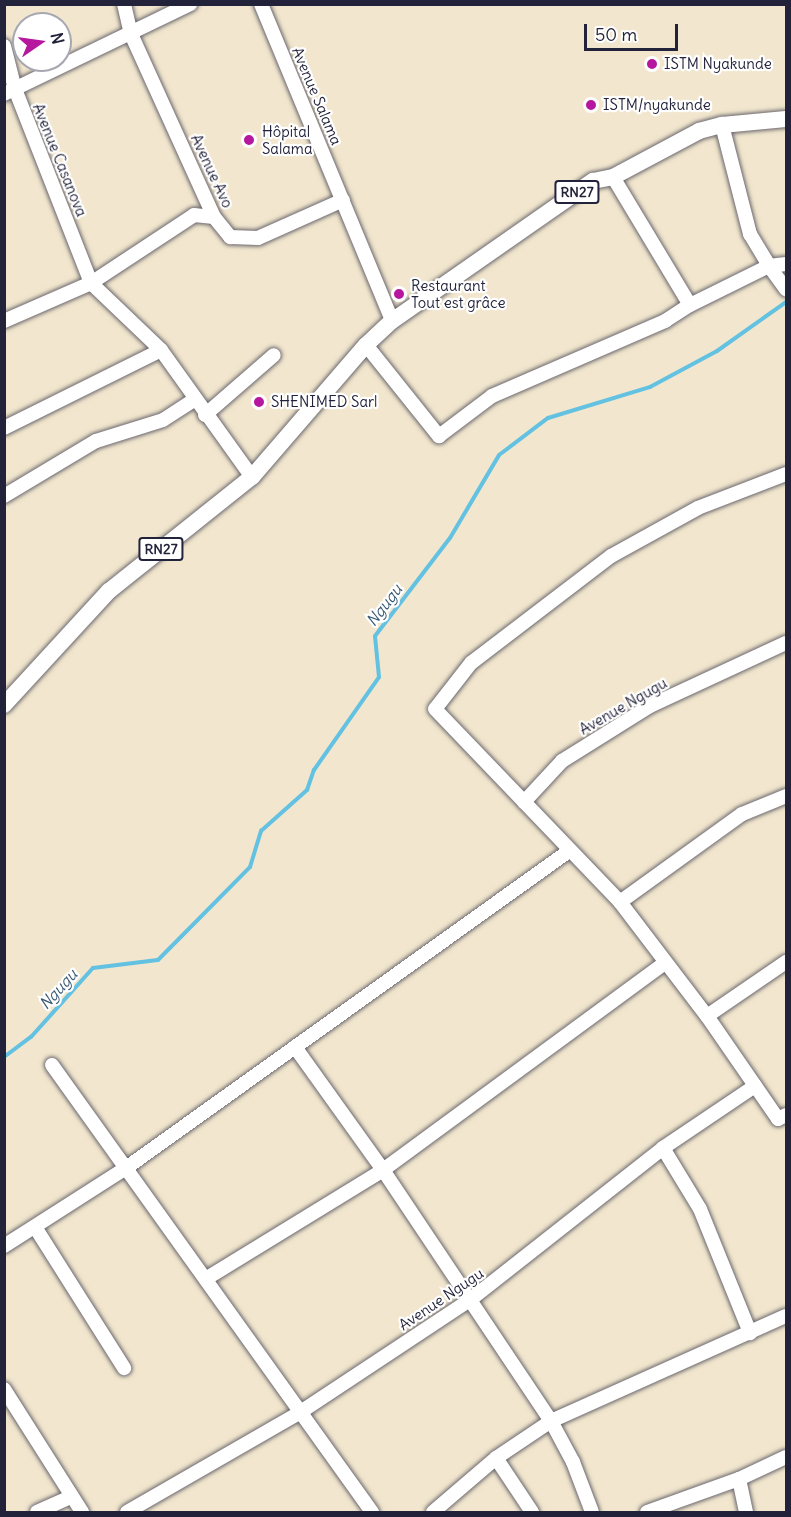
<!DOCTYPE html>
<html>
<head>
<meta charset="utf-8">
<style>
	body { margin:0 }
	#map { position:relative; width:791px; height:1517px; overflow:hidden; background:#f2e7ce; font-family:Delius,sans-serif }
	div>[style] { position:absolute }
	.stream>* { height:4px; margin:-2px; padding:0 2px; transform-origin:2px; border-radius:2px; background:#63c1e1 }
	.roads { filter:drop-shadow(0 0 2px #6b676e) drop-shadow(0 0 2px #6b676e) }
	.minor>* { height:14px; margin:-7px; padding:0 7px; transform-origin:7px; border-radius:7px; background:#fff }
	.major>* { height:16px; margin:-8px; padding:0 8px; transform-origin:8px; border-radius:8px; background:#fff }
	.dots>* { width:16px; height:16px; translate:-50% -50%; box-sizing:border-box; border:3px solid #fff; border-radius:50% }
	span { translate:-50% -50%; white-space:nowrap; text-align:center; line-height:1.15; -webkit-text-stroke:4.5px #fff; paint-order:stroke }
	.shield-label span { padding:2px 4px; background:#fff; border:2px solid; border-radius:4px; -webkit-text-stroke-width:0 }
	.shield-label { font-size:14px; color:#22223b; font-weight:700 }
	.poi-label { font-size:15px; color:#22223b }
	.left { translate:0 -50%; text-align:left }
	.street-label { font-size:15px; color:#22223b }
	.water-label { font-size:16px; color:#395a75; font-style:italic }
	.frame { position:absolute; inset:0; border:6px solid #22223b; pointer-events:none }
	.north { position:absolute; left:12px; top:12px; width:60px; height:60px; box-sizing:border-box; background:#fff; border:2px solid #a7a7b1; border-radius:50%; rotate:77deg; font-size:16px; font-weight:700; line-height:24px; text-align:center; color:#22223b }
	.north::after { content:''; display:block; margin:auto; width:21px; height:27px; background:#b5179e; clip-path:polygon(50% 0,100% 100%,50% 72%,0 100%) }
	.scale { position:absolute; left:584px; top:24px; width:94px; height:27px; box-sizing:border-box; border:3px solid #22223b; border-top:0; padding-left:8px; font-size:18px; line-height:21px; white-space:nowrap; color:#22223b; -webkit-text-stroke:4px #fff; paint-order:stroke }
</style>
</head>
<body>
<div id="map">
	<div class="stream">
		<div style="left:4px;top:1057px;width:34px;rotate:-37deg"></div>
		<div style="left:31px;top:1037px;width:93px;rotate:-48.1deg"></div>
		<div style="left:93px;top:968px;width:65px;rotate:-7deg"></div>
		<div style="left:158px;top:960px;width:131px;rotate:-45.3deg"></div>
		<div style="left:250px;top:867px;width:38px;rotate:-73deg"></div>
		<div style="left:261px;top:831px;width:62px;rotate:-41.7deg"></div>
		<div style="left:307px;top:790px;width:21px;rotate:-71deg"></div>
		<div style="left:314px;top:770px;width:113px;rotate:-55deg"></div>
		<div style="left:379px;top:677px;width:41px;rotate:-95.6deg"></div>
		<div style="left:375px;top:636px;width:123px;rotate:-52.6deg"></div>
		<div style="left:450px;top:538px;width:96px;rotate:-59.4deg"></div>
		<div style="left:499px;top:455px;width:61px;rotate:-37.1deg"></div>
		<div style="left:548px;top:418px;width:107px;rotate:-16.9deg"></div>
		<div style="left:650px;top:387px;width:76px;rotate:-28.2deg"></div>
		<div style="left:717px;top:351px;width:85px;rotate:-35.4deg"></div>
	</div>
	<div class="roads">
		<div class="minor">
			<div style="left:124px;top:4px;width:31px;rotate:77deg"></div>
			<div style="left:131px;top:34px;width:201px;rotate:65.6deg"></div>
			<div style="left:214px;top:217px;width:26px;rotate:51deg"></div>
			<div style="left:230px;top:237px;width:28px;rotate:2deg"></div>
			<div style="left:258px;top:238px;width:93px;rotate:-24.1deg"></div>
			<div style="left:261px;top:4px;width:343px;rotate:67.5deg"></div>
			<div style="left:4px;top:46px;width:44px;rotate:75.7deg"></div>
			<div style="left:15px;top:89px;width:208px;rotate:68.6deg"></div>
			<div style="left:91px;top:283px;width:97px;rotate:43.7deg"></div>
			<div style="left:161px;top:350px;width:156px;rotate:54.4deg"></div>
			<div style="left:4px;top:94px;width:207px;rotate:-25.8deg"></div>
			<div style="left:722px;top:125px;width:113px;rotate:75.6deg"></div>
			<div style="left:750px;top:234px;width:37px;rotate:59deg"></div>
			<div style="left:769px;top:266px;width:17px;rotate:-7deg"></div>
			<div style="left:613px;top:177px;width:149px;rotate:59deg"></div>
			<div style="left:4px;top:321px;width:95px;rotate:-23.6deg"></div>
			<div style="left:91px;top:283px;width:123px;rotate:-33.4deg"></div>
			<div style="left:194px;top:215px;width:20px;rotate:6deg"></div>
			<div style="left:366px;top:345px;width:117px;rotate:51.3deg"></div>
			<div style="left:439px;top:436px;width:66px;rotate:-37deg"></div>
			<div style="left:492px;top:396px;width:189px;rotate:-23.4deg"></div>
			<div style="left:665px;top:321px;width:30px;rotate:-33deg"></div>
			<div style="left:690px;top:305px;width:88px;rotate:-26.3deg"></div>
			<div style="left:769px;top:266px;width:29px;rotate:54deg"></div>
			<div style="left:205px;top:415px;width:91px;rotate:-41deg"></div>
			<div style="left:4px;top:428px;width:175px;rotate:-26.4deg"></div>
			<div style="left:786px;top:474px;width:94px;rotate:158.9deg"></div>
			<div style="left:698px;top:508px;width:99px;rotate:151.1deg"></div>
			<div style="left:611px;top:556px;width:176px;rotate:142.6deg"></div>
			<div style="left:471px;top:663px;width:58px;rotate:128deg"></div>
			<div style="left:435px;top:709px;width:267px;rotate:46.2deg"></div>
			<div style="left:620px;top:902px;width:143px;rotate:52.7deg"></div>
			<div style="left:707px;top:1016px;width:125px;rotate:55.4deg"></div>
			<div style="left:778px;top:1119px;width:9px;rotate:-27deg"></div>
			<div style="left:4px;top:496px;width:107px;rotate:-30.9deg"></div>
			<div style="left:96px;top:441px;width:70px;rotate:-17.4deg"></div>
			<div style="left:163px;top:420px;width:37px;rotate:-33deg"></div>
			<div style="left:524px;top:802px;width:56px;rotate:-47.2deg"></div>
			<div style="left:562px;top:761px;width:104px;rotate:-32deg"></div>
			<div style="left:650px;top:706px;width:150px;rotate:-24.9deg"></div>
			<div style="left:620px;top:902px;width:150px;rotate:-35.8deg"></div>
			<div style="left:742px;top:814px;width:48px;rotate:-22.2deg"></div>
			<div style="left:707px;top:1016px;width:96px;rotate:-34.4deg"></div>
			<div style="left:295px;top:1047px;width:151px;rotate:54.4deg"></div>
			<div style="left:383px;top:1170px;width:302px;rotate:56.2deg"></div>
			<div style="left:551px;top:1421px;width:47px;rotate:61.8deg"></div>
			<div style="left:573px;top:1462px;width:53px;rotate:69.2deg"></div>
			<div style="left:52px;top:1065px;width:550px;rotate:54.4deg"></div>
			<div style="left:663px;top:1148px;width:71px;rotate:58.8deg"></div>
			<div style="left:700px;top:1209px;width:134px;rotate:68deg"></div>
			<div style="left:35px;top:1227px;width:167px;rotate:57.7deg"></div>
			<div style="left:4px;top:1246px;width:145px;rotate:-32.6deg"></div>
			<div style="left:126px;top:1168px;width:545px;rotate:-35.59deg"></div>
			<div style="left:207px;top:1278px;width:206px;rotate:-31.5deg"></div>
			<div style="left:383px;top:1170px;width:350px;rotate:-36.3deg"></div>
			<div style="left:4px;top:1389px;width:146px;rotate:57.6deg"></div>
			<div style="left:496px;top:1458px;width:65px;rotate:56.3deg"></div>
			<div style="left:739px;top:1479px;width:34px;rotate:78deg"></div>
			<div style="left:37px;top:1512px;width:37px;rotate:-24deg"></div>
			<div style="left:127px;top:1512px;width:198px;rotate:-29.9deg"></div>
			<div style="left:299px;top:1413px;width:205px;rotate:-33.5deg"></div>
			<div style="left:470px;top:1300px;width:246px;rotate:-38.2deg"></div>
			<div style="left:663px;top:1148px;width:111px;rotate:-34deg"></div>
			<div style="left:433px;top:1512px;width:83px;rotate:-40.6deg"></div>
			<div style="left:496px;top:1458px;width:66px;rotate:-33.9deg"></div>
			<div style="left:551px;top:1421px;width:257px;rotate:-24.1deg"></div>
			<div style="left:647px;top:1512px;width:98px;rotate:-19.7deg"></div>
			<div style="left:739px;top:1479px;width:52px;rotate:-25.1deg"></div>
		</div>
		<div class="major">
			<div style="left:4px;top:705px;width:155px;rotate:-47.4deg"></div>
			<div style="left:109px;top:591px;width:183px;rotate:-38.6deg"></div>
			<div style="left:252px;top:477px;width:174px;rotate:-49.2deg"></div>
			<div style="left:366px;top:345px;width:35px;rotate:-43deg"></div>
			<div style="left:392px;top:321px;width:245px;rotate:-34.9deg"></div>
			<div style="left:593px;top:181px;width:20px;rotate:-11deg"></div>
			<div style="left:613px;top:177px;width:98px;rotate:-28.1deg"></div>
			<div style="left:699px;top:131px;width:24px;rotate:-15deg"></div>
			<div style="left:722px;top:125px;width:64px;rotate:-5.4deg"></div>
		</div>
	</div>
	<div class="dots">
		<div style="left:652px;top:64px;background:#b5179e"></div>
		<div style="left:591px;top:105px;background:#b5179e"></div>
		<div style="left:249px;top:140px;background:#b5179e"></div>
		<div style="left:399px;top:294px;background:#b5179e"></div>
		<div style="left:259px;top:402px;background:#b5179e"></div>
	</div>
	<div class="shield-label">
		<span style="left:577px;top:192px">RN27</span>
		<span style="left:161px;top:549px">RN27</span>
	</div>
	<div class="poi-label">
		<span class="left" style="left:664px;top:64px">ISTM Nyakunde</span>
		<span class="left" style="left:603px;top:105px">ISTM/nyakunde</span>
		<span class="left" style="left:262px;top:140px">Hôpital<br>Salama</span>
		<span class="left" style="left:411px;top:294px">Restaurant<br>Tout est grâce</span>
		<span class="left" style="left:271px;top:402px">SHENIMED Sarl</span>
	</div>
	<div class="street-label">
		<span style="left:317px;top:96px;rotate:67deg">Avenue Salama</span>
		<span style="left:60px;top:160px;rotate:68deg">Avenue Casanova</span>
		<span style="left:212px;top:171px;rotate:65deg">Avenue Avo</span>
		<span style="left:623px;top:706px;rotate:-30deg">Avenue Ngugu</span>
		<span style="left:441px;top:1299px;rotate:-34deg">Avenue Ngugu</span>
	</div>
	<div class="water-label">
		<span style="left:384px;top:605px;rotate:-53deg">Ngugu</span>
		<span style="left:58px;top:989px;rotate:-48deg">Ngugu</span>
	</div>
	<div class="frame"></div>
	<div class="north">N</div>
	<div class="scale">50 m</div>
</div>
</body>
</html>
